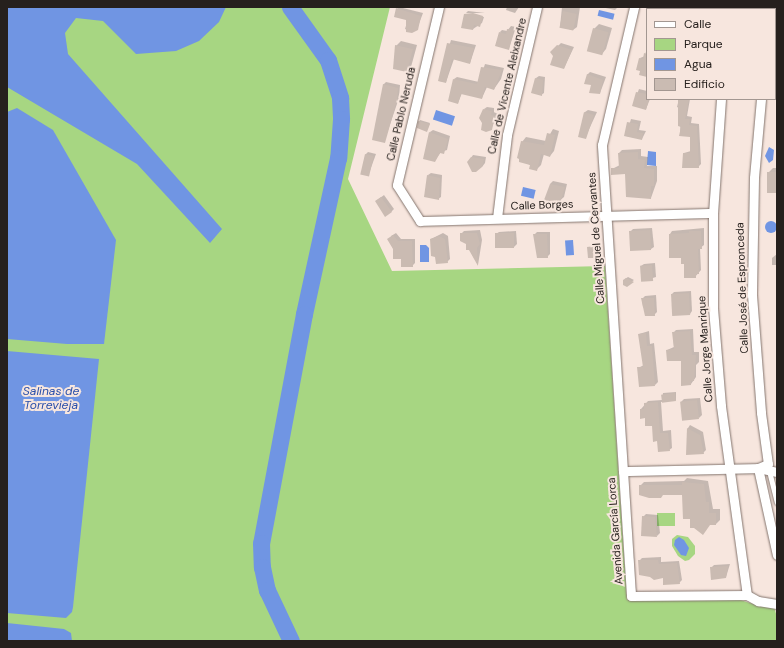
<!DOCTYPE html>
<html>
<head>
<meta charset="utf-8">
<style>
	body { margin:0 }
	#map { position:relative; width:784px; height:648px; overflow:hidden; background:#f7e6de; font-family:"DM Sans",sans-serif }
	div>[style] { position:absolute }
	.green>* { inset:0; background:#a7d682; transform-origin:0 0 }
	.water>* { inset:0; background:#7095e3; transform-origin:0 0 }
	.round { border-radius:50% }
	.shadow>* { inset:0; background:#0003 }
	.river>* { height:17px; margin:-8.5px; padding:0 8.5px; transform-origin:8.5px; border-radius:8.5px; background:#7095e3 }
	.building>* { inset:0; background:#cabbb2; transform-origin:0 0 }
	.roads { filter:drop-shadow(0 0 1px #84756e) drop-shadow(0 0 1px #84756e) }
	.lane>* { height:4.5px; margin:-2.25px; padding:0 2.25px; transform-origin:2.25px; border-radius:2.25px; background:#fff }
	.street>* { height:9px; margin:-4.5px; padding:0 4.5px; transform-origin:4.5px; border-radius:4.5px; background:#fff }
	span { translate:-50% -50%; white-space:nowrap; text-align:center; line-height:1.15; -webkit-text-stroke:4px #f7e6de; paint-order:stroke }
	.street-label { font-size:11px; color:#26201d }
	.water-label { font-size:12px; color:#2a4faa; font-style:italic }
	.frame { position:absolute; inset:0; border:8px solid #26201d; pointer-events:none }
	.legend { position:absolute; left:646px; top:8px; width:130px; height:92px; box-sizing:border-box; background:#f7e6de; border:1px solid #a39791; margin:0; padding:5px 7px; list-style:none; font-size:12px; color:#26201d }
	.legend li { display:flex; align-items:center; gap:8px; height:20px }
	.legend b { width:20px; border:1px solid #a39791 }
</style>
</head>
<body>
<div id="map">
	<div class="green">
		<div style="clip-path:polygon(7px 7px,390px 7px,348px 179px,392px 271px,605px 266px,627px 600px,737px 599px,760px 606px,774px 607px,777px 617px,777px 641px,7px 641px)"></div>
		<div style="left:657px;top:513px;width:18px;height:13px"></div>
		<div style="clip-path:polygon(677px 535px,688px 537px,695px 546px,695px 554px,689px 560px,685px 561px,678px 556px,672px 546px,672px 539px)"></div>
	</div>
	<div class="water">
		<div style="clip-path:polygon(7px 7px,226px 7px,219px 22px,199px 41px,176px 51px,136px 54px,103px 21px,76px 18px,65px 33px,68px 54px,222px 229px,210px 243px,137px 164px,7px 87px)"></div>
		<div style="left:599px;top:10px;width:16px;height:6px;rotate:14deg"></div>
		<div style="clip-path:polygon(17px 108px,53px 130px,116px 240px,104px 344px,67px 344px,7px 339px,7px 112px)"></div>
		<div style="left:436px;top:110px;width:20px;height:10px;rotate:18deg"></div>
		<div style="clip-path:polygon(769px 147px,774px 150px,773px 160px,769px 163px,765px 156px)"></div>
		<div style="clip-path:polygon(648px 151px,656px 152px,656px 166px,647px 165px)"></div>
		<div style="left:523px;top:187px;width:13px;height:9px;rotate:13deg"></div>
		<div class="round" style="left:765px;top:221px;width:12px;height:12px"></div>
		<div style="left:573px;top:240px;width:15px;height:8px;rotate:86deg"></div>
		<div style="clip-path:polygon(420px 245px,426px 245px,429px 248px,429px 262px,420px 262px)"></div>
		<div style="clip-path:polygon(7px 351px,99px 359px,73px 607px,72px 612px,66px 618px,7px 613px)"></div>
		<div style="clip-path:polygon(679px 537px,684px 540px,689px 548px,686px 556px,681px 555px,674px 545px,675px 540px)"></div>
		<div style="clip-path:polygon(7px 623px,64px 629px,71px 633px,72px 641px,7px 641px)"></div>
	</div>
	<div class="shadow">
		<div style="clip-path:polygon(399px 7px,423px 13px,417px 29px,412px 32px,405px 29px,408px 19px,397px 9px)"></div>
		<div style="clip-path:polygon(507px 7px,519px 7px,515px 13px,506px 10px)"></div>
		<div style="clip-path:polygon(562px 7px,580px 7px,577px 27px,573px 30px,560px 27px)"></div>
		<div style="clip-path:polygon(601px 7px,618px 7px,615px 10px)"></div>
		<div style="clip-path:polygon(668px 7px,682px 7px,667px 9px)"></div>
		<div style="clip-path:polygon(468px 11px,485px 13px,466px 13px)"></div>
		<div style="clip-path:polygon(465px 14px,484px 17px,482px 23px,473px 29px)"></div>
		<div style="clip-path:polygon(599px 24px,612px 28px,606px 49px,602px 54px,594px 29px)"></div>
		<div style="clip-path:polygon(511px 26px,516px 27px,509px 48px,500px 32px,502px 30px,507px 31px)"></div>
		<div style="clip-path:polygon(451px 40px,476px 45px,470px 63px,454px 59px,446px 82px,439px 81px)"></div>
		<div style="clip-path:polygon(401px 41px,417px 45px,411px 67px,407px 71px,396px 46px)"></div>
		<div style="clip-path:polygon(561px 43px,574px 47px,564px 68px,552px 52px)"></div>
		<div style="clip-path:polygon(647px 47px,647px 75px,640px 58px,645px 56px)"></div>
		<div style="clip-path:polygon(485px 64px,504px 68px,501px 79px,494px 89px,487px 87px,482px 98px,462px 93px,458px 103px,454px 79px,457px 77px,479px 82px)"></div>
		<div style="clip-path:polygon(590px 72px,606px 77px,600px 93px,587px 75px)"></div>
		<div style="clip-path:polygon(539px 76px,545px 77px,544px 93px,541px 95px,536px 78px)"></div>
		<div style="clip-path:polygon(386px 82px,400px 85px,399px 98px,384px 142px,383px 85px)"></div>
		<div style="clip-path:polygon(639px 89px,647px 91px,647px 99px,650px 99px,646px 109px,633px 105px)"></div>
		<div style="clip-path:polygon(679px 99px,690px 99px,687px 116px,692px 117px,691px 123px,699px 124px,701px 164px,698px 167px,684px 153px,691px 151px,691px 136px,680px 135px,681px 109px,677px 107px)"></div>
		<div style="clip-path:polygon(487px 107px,494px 108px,494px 112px,498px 114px,491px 129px,484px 109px)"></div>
		<div style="clip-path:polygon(588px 110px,597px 112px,585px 138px,585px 112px)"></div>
		<div style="clip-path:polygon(631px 119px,641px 121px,639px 130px,646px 131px,642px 139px,626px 136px)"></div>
		<div style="clip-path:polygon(420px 120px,430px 123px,427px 130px,419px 122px)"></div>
		<div style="clip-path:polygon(553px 129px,559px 131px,554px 151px,550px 156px,544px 154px,541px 165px,536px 170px,521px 158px,522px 142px,526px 137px,546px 141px)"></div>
		<div style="clip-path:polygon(433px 130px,450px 136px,447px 150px,441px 152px,435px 160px,430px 132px)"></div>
		<div style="clip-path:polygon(641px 149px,641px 156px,648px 157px,647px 166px,657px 166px,657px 181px,651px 198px,626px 173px,612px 169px,620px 165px,619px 153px,622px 150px)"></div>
		<div style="clip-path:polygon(368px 152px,376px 154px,368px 176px,366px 154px)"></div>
		<div style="clip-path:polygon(473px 155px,486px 157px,485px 163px,482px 167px,468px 162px)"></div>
		<div style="clip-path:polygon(773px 168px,777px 168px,777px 192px,768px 173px)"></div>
		<div style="clip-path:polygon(431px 173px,442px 175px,441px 197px,438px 199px,428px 175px)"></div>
		<div style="clip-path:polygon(553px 181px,567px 184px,564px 197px,558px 202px,550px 184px)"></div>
		<div style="clip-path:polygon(384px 195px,394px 209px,391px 212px,376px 201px)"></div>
		<div style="clip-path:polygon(652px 228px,654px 247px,651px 249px,630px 250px,630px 232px,633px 229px)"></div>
		<div style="clip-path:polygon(704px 228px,704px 245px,700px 248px,701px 270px,695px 277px,670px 234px,672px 231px)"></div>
		<div style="clip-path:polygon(480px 230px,482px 240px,478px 265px,461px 234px,464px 231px)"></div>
		<div style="clip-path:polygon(516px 231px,517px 244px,514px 247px,496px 234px,499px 232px)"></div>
		<div style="clip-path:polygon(537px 232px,550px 232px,550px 254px,547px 257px,534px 235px)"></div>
		<div style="clip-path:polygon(396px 233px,401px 239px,415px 239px,415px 263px,412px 266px,394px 248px,391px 236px)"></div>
		<div style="clip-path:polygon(443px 233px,448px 236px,450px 259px,447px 262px,431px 239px)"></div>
		<div style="clip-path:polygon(598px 244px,597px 254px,594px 257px,588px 248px)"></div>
		<div style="clip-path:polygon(777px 254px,777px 265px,772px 265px,772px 258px)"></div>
		<div style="clip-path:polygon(655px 263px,656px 277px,643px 281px,641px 266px,644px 264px)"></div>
		<div style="clip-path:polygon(628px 277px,634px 280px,627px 285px,625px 279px)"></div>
		<div style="clip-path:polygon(691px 291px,692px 311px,690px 314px,672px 294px,674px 292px)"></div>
		<div style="clip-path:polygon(656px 295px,657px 312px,654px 315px,643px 307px,642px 299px,645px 296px)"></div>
		<div style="clip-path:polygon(693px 329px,694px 352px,699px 352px,699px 362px,696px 365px,696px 377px,691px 384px,682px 360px,667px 350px,674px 347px,673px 333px,676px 330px)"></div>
		<div style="clip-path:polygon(649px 331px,650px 344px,654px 343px,658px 382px,655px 385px,638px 368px,644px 365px,639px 334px)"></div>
		<div style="clip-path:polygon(676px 392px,676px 400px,661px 402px,663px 431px,671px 430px,672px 448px,669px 450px,658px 440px,653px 425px,641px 409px,648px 401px,662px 400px,663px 393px)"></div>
		<div style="clip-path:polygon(700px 398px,702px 415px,699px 418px,681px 402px,684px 399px)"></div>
		<div style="clip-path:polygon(690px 425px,703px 432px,706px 450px,703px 453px,687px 454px,688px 428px)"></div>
		<div style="clip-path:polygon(687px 478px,708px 481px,713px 509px,720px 509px,720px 520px,716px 524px,691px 518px,683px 494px,640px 486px,644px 482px,684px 481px)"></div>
		<div style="clip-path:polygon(646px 514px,658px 515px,660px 533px,657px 536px,643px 517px)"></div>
		<div style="clip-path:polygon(661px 557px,661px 562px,679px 561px,682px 580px,679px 583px,664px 577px,639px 561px,642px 558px)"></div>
		<div style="clip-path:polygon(730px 564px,726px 577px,711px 568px,714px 565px)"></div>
	</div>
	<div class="river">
		<div style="left:290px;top:7px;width:65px;rotate:54.4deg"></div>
		<div style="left:328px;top:60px;width:40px;rotate:72deg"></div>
		<div style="left:340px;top:98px;width:21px;rotate:87deg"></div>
		<div style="left:341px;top:119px;width:39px;rotate:94deg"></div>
		<div style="left:338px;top:158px;width:160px;rotate:102.3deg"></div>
		<div style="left:304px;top:314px;width:233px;rotate:100.6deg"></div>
		<div style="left:261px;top:543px;width:24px;rotate:88deg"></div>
		<div style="left:262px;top:567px;width:24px;rotate:78deg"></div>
		<div style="left:267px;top:590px;width:56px;rotate:64.8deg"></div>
	</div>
	<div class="building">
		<div style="clip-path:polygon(396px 8px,421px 16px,418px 30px,412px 33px,406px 32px,406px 20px,394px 17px)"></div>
		<div style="left:563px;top:11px;width:14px;height:17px;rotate:12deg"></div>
		<div style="clip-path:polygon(473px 13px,483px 16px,480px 27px,474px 25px,473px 30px,461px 28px,464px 14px)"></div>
		<div style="left:593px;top:28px;width:16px;height:24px;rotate:15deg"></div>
		<div style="clip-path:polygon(507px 29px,514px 30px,509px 50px,495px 46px,499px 32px,506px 34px)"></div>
		<div style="clip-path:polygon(447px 43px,474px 48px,470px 64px,452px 59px,446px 83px,438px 81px)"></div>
		<div style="clip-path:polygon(395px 45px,413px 49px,407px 72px,393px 69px)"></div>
		<div style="clip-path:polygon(557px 45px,572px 50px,564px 69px,550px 65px,553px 56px,550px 52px)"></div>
		<div style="clip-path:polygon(644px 53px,647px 54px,647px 77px,639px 75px,640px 71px,636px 70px,639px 58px,643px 59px)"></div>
		<div style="clip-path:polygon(481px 67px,502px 70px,494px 90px,485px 87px,482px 99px,461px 94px,458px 104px,448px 101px,453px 79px,477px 84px)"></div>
		<div style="clip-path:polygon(587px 74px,603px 80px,600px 94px,589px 93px,591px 85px,584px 84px)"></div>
		<div style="clip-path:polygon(535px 78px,543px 80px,542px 96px,531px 93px)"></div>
		<div style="clip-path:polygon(383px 84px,398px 88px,397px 100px,385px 143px,372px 140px)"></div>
		<div style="clip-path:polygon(636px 92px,647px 94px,649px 99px,646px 110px,632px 106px)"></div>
		<div style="clip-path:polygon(678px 99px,689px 99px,685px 119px,690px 119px,689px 125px,697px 126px,699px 168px,682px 168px,683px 153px,690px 153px,690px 137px,679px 136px,681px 127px,678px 126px)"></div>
		<div style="clip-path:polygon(483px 109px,492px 111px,491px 115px,495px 116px,492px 130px,486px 132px,481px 130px,482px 123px,479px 118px)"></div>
		<div style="clip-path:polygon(584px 112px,594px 115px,586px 139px,578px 137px)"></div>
		<div style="clip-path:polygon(418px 121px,430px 124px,427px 132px,417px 128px)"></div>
		<div style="clip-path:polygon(627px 122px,638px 124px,637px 132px,643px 133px,642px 140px,624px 136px)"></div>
		<div style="clip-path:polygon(429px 132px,448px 139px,444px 154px,440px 153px,435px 162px,423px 159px)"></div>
		<div style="clip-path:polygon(547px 133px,555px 135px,550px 157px,541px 154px,537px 171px,529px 169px,530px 165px,519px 162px,519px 159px,517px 158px,521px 141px,544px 145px)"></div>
		<div style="clip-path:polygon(638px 152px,638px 159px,645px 160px,644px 168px,654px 169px,654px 186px,651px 186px,651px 199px,626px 197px,625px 174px,611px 175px,611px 168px,619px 168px,618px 153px)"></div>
		<div style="left:365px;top:154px;width:9px;height:21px;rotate:13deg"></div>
		<div style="clip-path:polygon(471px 157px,484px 159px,482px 167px,476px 172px,472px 172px,467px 162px)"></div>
		<div style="left:767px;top:172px;width:10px;height:21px"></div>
		<div style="clip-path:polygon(427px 175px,440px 178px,439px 200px,424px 197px)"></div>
		<div style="clip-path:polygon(550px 184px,565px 187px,560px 203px,544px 200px)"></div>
		<div style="clip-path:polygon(381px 197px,392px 212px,385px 217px,375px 201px)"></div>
		<div style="left:650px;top:230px;width:20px;height:21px;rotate:87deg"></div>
		<div style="clip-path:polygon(689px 231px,701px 231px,702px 249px,698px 249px,699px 274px,696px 274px,696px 278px,684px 278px,684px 264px,681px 264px,681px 258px,669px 258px,669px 234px,689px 233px)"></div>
		<div style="clip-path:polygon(460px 233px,477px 233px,480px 244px,477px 248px,478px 266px,469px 250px,466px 250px,466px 244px,460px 241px)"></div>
		<div style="left:514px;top:233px;width:15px;height:19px;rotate:90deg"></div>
		<div style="clip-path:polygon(533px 234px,547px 234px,548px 258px,537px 258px)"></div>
		<div style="clip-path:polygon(393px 235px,398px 241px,412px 241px,413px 267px,401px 267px,401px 259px,393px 259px,393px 249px,387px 239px)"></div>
		<div style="clip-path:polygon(439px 236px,445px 239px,448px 263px,436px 264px,435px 257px,431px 256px,430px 239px)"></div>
		<div style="clip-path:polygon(595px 246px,595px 258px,588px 258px,587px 247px)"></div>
		<div style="left:652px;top:265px;width:16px;height:12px;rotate:86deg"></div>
		<div style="clip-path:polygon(626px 278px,634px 282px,627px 287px,623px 285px,623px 280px)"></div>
		<div style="left:689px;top:293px;width:22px;height:18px;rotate:87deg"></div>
		<div style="clip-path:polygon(641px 298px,654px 298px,655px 316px,645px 316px)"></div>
		<div style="clip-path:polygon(690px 331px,692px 355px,696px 355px,694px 381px,691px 381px,691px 385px,681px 386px,681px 361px,667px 361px,666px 350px,674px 349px,672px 332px)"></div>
		<div style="clip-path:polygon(646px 333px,647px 346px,652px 346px,655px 386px,639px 387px,637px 367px,643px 367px,638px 334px)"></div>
		<div style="left:675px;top:393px;width:8px;height:14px;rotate:83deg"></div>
		<div style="left:697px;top:400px;width:19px;height:17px;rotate:84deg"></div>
		<div style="clip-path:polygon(658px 402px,660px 433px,668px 433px,670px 451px,658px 452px,657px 441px,653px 442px,652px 426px,645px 426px,645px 418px,640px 419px,640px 409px,644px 409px,644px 403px)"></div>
		<div style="clip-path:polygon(687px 428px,700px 435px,704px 454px,686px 455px)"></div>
		<div style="clip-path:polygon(682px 482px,704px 484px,706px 502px,709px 502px,709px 513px,716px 513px,716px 525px,710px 525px,703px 535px,694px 528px,690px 528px,690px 519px,683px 519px,682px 495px,663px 495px,661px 498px,649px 498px,639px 495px,639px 485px,682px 485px)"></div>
		<div style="clip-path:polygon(642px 516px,655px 517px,657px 537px,641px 536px)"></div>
		<div style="clip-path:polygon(638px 560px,658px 560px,659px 564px,677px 563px,680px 584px,663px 585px,663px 578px,654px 580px,650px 577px,639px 575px)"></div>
		<div style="clip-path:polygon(728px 566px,726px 578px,711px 580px,710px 567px)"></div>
	</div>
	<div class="roads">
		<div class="lane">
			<div style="left:769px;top:469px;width:34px;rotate:76deg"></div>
		</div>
		<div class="street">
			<div style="left:439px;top:7px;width:183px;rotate:103.3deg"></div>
			<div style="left:397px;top:185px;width:43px;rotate:57.4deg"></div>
			<div style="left:420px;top:221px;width:293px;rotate:-1.6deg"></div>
			<div style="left:734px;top:9px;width:2px;rotate:-63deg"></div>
			<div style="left:774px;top:9px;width:2px;rotate:-63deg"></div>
			<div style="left:721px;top:99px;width:114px;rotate:94deg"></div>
			<div style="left:713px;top:213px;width:95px;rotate:90deg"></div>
			<div style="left:713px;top:308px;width:98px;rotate:85.3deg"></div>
			<div style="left:721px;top:406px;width:191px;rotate:82.2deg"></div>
			<div style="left:761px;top:99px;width:79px;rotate:95.1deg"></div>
			<div style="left:754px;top:178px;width:117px;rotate:91deg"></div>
			<div style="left:752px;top:295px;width:118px;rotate:85.6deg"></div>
			<div style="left:761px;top:413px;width:51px;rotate:82.2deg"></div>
			<div style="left:768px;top:464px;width:11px;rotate:158deg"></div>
			<div style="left:758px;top:468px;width:89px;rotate:77.7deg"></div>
			<div style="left:497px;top:218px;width:84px;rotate:-83.1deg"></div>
			<div style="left:507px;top:135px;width:131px;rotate:-76.8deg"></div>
			<div style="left:623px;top:471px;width:327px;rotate:-93.7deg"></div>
			<div style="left:602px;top:145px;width:142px;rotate:-76.9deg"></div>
			<div style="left:777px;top:472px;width:19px;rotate:-168deg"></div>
			<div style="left:758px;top:468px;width:135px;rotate:178.7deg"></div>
			<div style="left:623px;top:471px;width:125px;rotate:86.3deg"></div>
			<div style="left:631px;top:596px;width:116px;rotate:-0.5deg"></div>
			<div style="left:747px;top:595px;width:13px;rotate:29deg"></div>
			<div style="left:758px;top:601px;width:19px;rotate:9deg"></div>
		</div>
	</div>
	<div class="street-label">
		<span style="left:507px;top:86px;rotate:-77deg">Calle de Vicente Aleixandre</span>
		<span style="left:401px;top:114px;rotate:-77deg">Calle Pablo Neruda</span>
		<span style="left:542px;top:205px;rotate:-2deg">Calle Borges</span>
		<span style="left:596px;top:238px;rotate:-94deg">Calle Miguel de Cervantes</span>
		<span style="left:742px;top:288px;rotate:-92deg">Calle José de Espronceda</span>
		<span style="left:705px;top:349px;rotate:-94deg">Calle Jorge Manrique</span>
		<span style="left:615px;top:531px;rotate:-94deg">Avenida García Lorca</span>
	</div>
	<div class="water-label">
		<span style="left:51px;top:399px">Salinas de<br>Torrevieja</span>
	</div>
	<div class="frame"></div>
	<ul class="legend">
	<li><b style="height:5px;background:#fff"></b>Calle</li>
	<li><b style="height:11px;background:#a7d682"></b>Parque</li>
	<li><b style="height:11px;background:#7095e3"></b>Agua</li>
	<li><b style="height:11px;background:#cabbb2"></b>Edificio</li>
	</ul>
</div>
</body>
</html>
